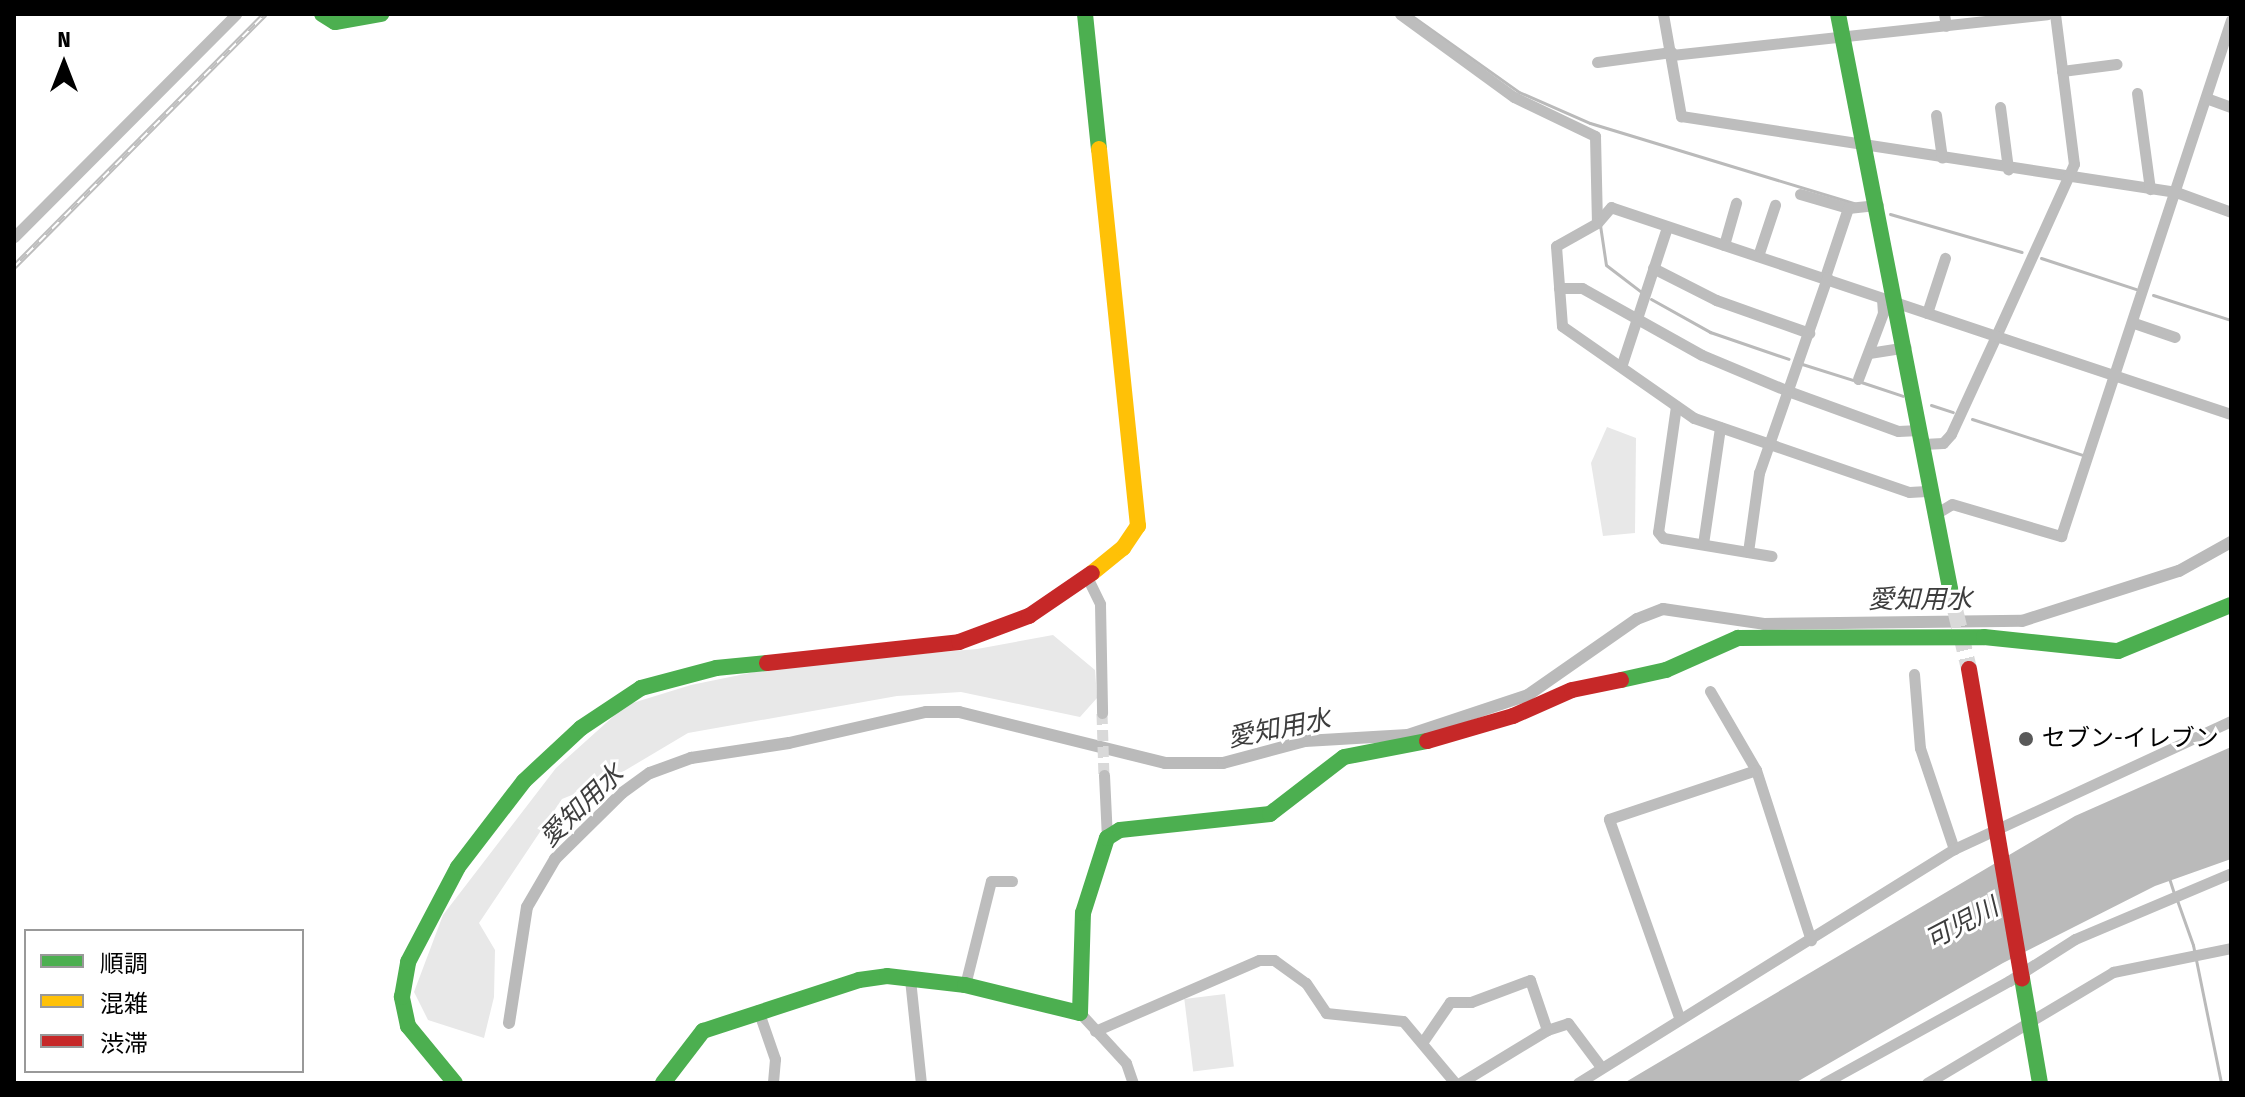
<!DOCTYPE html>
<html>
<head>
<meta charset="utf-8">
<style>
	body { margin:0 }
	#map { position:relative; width:2245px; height:1097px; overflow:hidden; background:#fff; font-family:"Fira Sans Condensed","Noto Sans JP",sans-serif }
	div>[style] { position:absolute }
	.green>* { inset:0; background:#e8e8e8; transform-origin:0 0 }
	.water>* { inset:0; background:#bababa }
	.stream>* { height:3px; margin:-1.5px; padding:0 1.5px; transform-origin:1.5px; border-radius:1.5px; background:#bababa }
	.canal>* { height:12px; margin:-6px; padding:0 6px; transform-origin:6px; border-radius:6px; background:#bababa }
	.street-tunnel>* { height:11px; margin-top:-5.5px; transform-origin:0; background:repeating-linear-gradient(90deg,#d9d9d9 0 11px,transparent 0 16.5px) }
	.secondary-tunnel>* { height:16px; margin-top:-8px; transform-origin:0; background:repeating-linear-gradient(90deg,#d9d9d9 0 16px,transparent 0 24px) }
	.street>* { height:11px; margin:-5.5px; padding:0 5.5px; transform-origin:5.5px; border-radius:5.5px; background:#bdbdbd }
	.fast>* { height:16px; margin:-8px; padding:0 8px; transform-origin:8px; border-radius:8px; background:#4caf50 }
	.slow>* { height:16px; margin:-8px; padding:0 8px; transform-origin:8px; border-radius:8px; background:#ffc107 }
	.jam>* { height:16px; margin:-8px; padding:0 8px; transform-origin:8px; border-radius:8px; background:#c62828 }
	.rail>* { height:6px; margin-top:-3px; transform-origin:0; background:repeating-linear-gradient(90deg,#fff 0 9px,#bdbdbd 0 18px); box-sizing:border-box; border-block:2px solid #bdbdbd }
	.dots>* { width:22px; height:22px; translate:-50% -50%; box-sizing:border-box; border:4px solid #fff; border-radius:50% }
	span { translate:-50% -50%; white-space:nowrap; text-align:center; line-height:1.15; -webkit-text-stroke:6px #fff; paint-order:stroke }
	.poi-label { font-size:24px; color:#000 }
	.left { translate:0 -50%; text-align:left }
	.water-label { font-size:26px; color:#3d3d3d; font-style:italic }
	.frame { position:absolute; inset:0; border:16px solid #000; pointer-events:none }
	.legend { position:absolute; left:24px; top:929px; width:280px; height:144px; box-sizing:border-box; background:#fff; border:2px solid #999; margin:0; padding:10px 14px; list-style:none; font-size:24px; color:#000 }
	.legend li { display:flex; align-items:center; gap:16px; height:40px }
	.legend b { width:40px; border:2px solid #999 }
	.north { position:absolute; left:24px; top:24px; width:80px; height:80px; -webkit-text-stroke:6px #fff; paint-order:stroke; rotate:0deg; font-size:22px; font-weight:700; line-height:32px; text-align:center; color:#000 }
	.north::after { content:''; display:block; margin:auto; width:28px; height:36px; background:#000; clip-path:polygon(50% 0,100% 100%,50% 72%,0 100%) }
</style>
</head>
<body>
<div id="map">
	<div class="green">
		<div style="clip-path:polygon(1607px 427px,1636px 438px,1635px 533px,1603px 536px,1591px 463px)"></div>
		<div style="clip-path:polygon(1053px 635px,1095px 670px,1097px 698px,1080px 717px,961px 692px,897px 696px,688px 733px,609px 780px,562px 799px,479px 923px,495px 950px,494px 997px,484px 1038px,428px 1020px,414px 992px,443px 915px,556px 768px,626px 705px,691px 685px,789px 665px,977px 649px)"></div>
		<div style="left:1225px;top:994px;width:73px;height:41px;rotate:83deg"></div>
	</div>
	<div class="water">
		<div style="clip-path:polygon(2231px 747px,2231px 859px,2155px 886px,2003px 963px,1795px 1083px,1624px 1083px,2075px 816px)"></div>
	</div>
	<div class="stream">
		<div style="left:1412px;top:16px;width:131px;rotate:35.4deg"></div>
		<div style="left:1519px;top:92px;width:77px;rotate:23.6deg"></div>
		<div style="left:1590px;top:123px;width:276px;rotate:16.9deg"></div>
		<div style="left:1890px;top:214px;width:137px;rotate:16.1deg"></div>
		<div style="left:1600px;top:225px;width:40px;rotate:81.5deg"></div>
		<div style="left:1606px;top:265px;width:43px;rotate:37.4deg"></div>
		<div style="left:2041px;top:258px;width:100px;rotate:18.1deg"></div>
		<div style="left:2153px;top:295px;width:82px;rotate:17.8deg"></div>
		<div style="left:1651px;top:299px;width:68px;rotate:29.2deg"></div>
		<div style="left:1710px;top:332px;width:83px;rotate:18.9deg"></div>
		<div style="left:1802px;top:364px;width:53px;rotate:17.4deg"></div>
		<div style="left:1861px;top:382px;width:44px;rotate:18.4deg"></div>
		<div style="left:1931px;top:405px;width:23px;rotate:18deg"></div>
		<div style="left:1972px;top:419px;width:120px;rotate:18deg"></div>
		<div style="left:2169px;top:878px;width:16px;rotate:72deg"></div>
		<div style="left:2177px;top:900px;width:48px;rotate:70.4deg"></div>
		<div style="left:2193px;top:945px;width:141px;rotate:78.5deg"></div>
	</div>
	<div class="canal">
		<div style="left:509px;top:1023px;width:117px;rotate:-81.2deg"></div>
		<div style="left:527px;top:907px;width:56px;rotate:-59.7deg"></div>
		<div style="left:555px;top:859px;width:94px;rotate:-44.6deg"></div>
		<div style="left:622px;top:793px;width:34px;rotate:-36deg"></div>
		<div style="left:650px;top:773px;width:44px;rotate:-20.1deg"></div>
		<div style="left:691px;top:758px;width:99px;rotate:-8.7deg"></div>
		<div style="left:789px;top:743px;width:140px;rotate:-12.8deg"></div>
		<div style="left:926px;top:712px;width:33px"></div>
		<div style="left:959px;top:712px;width:212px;rotate:13.9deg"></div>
		<div style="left:1165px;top:763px;width:58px"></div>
		<div style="left:1223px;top:763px;width:85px;rotate:-15deg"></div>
		<div style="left:1305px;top:741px;width:103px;rotate:-3.3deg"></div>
		<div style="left:1408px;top:735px;width:126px;rotate:-18.4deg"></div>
		<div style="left:1528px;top:695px;width:133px;rotate:-34.9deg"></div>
		<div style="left:1637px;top:619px;width:28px;rotate:-21deg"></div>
		<div style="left:1663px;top:609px;width:102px;rotate:8.4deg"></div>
		<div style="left:1764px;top:624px;width:258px;rotate:-0.7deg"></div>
		<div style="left:2022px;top:621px;width:165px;rotate:-17.7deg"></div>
		<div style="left:2179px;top:571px;width:60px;rotate:-29.1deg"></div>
	</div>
	<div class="street-tunnel">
		<div style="left:1102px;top:713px;width:62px;rotate:88.2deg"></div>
	</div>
	<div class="secondary-tunnel">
		<div style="left:1950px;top:588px;width:83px;rotate:76.8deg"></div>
	</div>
	<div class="street">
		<div style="left:1400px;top:14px;width:141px;rotate:36.1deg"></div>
		<div style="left:1514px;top:97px;width:90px;rotate:25.7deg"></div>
		<div style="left:1595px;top:136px;width:87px;rotate:88.7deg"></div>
		<div style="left:1663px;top:14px;width:104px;rotate:80deg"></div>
		<div style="left:1681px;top:116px;width:501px;rotate:8.73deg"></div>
		<div style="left:2176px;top:192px;width:59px;rotate:20deg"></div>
		<div style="left:1944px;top:14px;width:12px;rotate:81deg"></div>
		<div style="left:2055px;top:14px;width:151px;rotate:82.8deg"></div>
		<div style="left:2074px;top:164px;width:189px;rotate:114.4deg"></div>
		<div style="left:1996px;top:336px;width:248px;rotate:18.4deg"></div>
		<div style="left:1672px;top:55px;width:377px;rotate:-6.2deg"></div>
		<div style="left:1597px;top:62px;width:75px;rotate:-7.7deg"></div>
		<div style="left:2062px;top:71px;width:55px;rotate:-7.3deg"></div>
		<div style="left:2137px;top:93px;width:97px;rotate:82.3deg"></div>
		<div style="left:2206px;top:98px;width:27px;rotate:20deg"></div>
		<div style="left:2000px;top:107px;width:63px;rotate:82.6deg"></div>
		<div style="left:1936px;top:115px;width:43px;rotate:82.1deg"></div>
		<div style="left:1800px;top:194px;width:50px;rotate:16.3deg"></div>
		<div style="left:1848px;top:208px;width:30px;rotate:-6deg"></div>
		<div style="left:14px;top:237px;width:315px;rotate:-45.1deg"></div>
		<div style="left:1724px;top:245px;width:44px;rotate:-74.1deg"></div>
		<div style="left:1758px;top:256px;width:54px;rotate:-71.6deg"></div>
		<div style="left:1653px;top:268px;width:71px;rotate:26.9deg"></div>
		<div style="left:1716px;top:300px;width:99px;rotate:19.5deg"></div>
		<div style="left:1825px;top:277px;width:73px;rotate:-71.6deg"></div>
		<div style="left:1559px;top:288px;width:23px"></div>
		<div style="left:1582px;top:288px;width:137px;rotate:29.2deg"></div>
		<div style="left:1702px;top:355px;width:93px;rotate:22.7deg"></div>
		<div style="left:1788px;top:391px;width:117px;rotate:20deg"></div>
		<div style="left:1898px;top:431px;width:21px;rotate:-3deg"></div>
		<div style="left:1927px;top:313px;width:58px;rotate:-71.9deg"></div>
		<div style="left:2134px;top:323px;width:43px;rotate:18.9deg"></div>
		<div style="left:1869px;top:353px;width:37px;rotate:-9deg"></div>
		<div style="left:1622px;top:364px;width:144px;rotate:-71.8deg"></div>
		<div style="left:1858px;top:379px;width:71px;rotate:-69.3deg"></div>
		<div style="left:1883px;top:313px;width:15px;rotate:-94deg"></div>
		<div style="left:1676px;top:406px;width:127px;rotate:98.1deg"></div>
		<div style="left:1658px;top:532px;width:8px;rotate:50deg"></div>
		<div style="left:1663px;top:538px;width:110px;rotate:9.4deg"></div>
		<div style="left:1923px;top:444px;width:20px;rotate:-3deg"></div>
		<div style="left:1943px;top:443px;width:12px;rotate:-48deg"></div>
		<div style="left:1951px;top:434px;width:108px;rotate:-65.3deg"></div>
		<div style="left:1996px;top:336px;width:406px;rotate:-161.5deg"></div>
		<div style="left:1611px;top:207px;width:21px;rotate:131deg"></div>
		<div style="left:1597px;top:223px;width:47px;rotate:150.7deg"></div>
		<div style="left:1556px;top:246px;width:80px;rotate:85.7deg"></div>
		<div style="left:1562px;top:326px;width:161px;rotate:34.9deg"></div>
		<div style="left:1694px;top:418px;width:227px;rotate:19deg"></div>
		<div style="left:1909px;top:492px;width:22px;rotate:-3deg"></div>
		<div style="left:1937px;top:513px;width:17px;rotate:-31deg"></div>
		<div style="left:1952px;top:504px;width:114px;rotate:16.4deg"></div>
		<div style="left:2061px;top:536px;width:543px;rotate:-71.77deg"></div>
		<div style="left:1703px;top:544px;width:118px;rotate:-81.7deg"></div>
		<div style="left:1748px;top:552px;width:80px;rotate:-82.1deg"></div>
		<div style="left:1759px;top:473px;width:207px;rotate:-70.8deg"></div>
		<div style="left:1087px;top:577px;width:30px;rotate:64deg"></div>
		<div style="left:1100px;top:604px;width:109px;rotate:88.9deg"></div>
		<div style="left:1914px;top:674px;width:74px;rotate:85.4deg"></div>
		<div style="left:1920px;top:748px;width:107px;rotate:71.4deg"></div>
		<div style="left:1954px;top:849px;width:305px;rotate:-24.8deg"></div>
		<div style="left:1710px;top:691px;width:91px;rotate:59.8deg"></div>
		<div style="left:1104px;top:775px;width:63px;rotate:87.3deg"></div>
		<div style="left:910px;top:979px;width:105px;rotate:84deg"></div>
		<div style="left:965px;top:985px;width:107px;rotate:-76deg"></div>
		<div style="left:991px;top:881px;width:21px"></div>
		<div style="left:758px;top:1010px;width:52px;rotate:70.9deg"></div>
		<div style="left:775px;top:1059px;width:24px;rotate:95deg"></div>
		<div style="left:1080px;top:1013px;width:68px;rotate:47.4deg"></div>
		<div style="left:1126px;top:1063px;width:21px;rotate:71deg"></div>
		<div style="left:1679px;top:1017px;width:210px;rotate:-109.5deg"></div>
		<div style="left:1609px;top:819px;width:155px;rotate:-18.4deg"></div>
		<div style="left:1756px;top:770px;width:179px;rotate:72.1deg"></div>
		<div style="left:1095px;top:1031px;width:179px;rotate:-23.4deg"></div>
		<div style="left:1259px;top:960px;width:15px"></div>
		<div style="left:1274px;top:960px;width:39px;rotate:36deg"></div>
		<div style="left:1306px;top:983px;width:36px;rotate:56deg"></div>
		<div style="left:1326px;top:1013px;width:77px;rotate:5.9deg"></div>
		<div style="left:1403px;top:1021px;width:81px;rotate:50deg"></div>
		<div style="left:1424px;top:1040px;width:46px;rotate:-55.6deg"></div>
		<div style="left:1450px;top:1002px;width:21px"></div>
		<div style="left:1471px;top:1002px;width:63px;rotate:-20.4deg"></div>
		<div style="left:1530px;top:980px;width:53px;rotate:71.2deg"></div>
		<div style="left:1460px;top:1083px;width:102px;rotate:-31.3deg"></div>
		<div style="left:1547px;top:1030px;width:22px;rotate:-18deg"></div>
		<div style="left:1568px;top:1023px;width:55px;rotate:53.1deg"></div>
		<div style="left:1578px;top:1083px;width:443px;rotate:-31.9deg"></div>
		<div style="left:1824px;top:1083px;width:211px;rotate:-28.9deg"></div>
		<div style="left:2009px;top:981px;width:78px;rotate:-32.5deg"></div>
		<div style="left:2075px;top:939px;width:169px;rotate:-22.9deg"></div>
		<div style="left:1927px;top:1083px;width:217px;rotate:-30.8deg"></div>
		<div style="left:2113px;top:972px;width:120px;rotate:-11.5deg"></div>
	</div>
	<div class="fast">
		<div style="left:322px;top:14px;width:15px;rotate:32deg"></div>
		<div style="left:335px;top:22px;width:47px;rotate:-9.9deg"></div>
		<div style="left:1085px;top:14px;width:136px;rotate:84.1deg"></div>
		<div style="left:1838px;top:14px;width:585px;rotate:78.96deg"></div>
		<div style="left:1621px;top:680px;width:46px;rotate:-12.5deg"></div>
		<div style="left:1666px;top:670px;width:79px;rotate:-24deg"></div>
		<div style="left:1738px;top:638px;width:246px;rotate:-0.2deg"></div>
		<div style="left:1984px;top:637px;width:135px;rotate:6deg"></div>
		<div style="left:2118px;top:651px;width:122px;rotate:-22.2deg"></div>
		<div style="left:2022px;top:978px;width:107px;rotate:80.3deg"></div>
		<div style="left:455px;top:1083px;width:74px;rotate:-129.5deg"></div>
		<div style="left:408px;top:1026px;width:30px;rotate:-102deg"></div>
		<div style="left:402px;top:997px;width:36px;rotate:-80deg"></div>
		<div style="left:408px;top:962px;width:107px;rotate:-62.2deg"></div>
		<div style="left:458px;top:867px;width:108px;rotate:-52.5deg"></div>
		<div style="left:524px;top:781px;width:78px;rotate:-42.9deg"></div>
		<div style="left:581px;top:728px;width:72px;rotate:-33.7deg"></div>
		<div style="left:641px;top:688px;width:78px;rotate:-14.9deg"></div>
		<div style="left:716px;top:668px;width:51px;rotate:-5.6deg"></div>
		<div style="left:663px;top:1083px;width:66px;rotate:-52.4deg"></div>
		<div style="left:703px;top:1031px;width:164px;rotate:-18.1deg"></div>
		<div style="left:859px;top:980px;width:28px;rotate:-8deg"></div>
		<div style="left:887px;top:976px;width:79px;rotate:6.6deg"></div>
		<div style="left:965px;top:985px;width:118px;rotate:13.7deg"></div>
		<div style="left:1080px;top:1013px;width:100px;rotate:-88.3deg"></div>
		<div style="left:1083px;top:913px;width:79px;rotate:-72.3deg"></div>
		<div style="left:1107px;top:838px;width:15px;rotate:-32deg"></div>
		<div style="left:1120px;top:830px;width:151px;rotate:-6.1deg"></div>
		<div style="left:1270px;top:814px;width:93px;rotate:-37.6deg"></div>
		<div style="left:1344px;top:757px;width:85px;rotate:-10.9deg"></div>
	</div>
	<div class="slow">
		<div style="left:1092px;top:573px;width:40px;rotate:-39deg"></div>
		<div style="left:1123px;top:548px;width:27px;rotate:-56deg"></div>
		<div style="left:1138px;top:526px;width:379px;rotate:-95.9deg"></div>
	</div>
	<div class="jam">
		<div style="left:767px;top:663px;width:193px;rotate:-6.2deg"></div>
		<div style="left:959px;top:642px;width:75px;rotate:-20.4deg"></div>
		<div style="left:1029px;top:616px;width:76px;rotate:-34.3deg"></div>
		<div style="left:1969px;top:669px;width:314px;rotate:80.3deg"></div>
		<div style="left:1427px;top:741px;width:90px;rotate:-16.2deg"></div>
		<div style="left:1513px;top:716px;width:64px;rotate:-23.8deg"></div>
		<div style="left:1572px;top:690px;width:50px;rotate:-11.5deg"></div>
	</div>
	<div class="rail">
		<div style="left:14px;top:267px;width:356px;rotate:-45.2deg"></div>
	</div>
	<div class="dots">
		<div style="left:2026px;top:739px;background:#595959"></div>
	</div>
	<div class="poi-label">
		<span class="left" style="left:2042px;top:739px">セブン-イレブン</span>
	</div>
	<div class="water-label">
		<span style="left:1920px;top:600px">愛知用水</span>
		<span style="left:1279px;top:729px;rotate:-11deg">愛知用水</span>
		<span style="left:582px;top:806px;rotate:-44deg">愛知用水</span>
		<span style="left:1962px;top:924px;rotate:-28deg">可児川</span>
	</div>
	<div class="frame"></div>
	<ul class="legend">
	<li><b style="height:10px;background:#4caf50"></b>順調</li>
	<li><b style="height:10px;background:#ffc107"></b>混雑</li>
	<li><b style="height:10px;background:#c62828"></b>渋滞</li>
	</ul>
	<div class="north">N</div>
</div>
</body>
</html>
